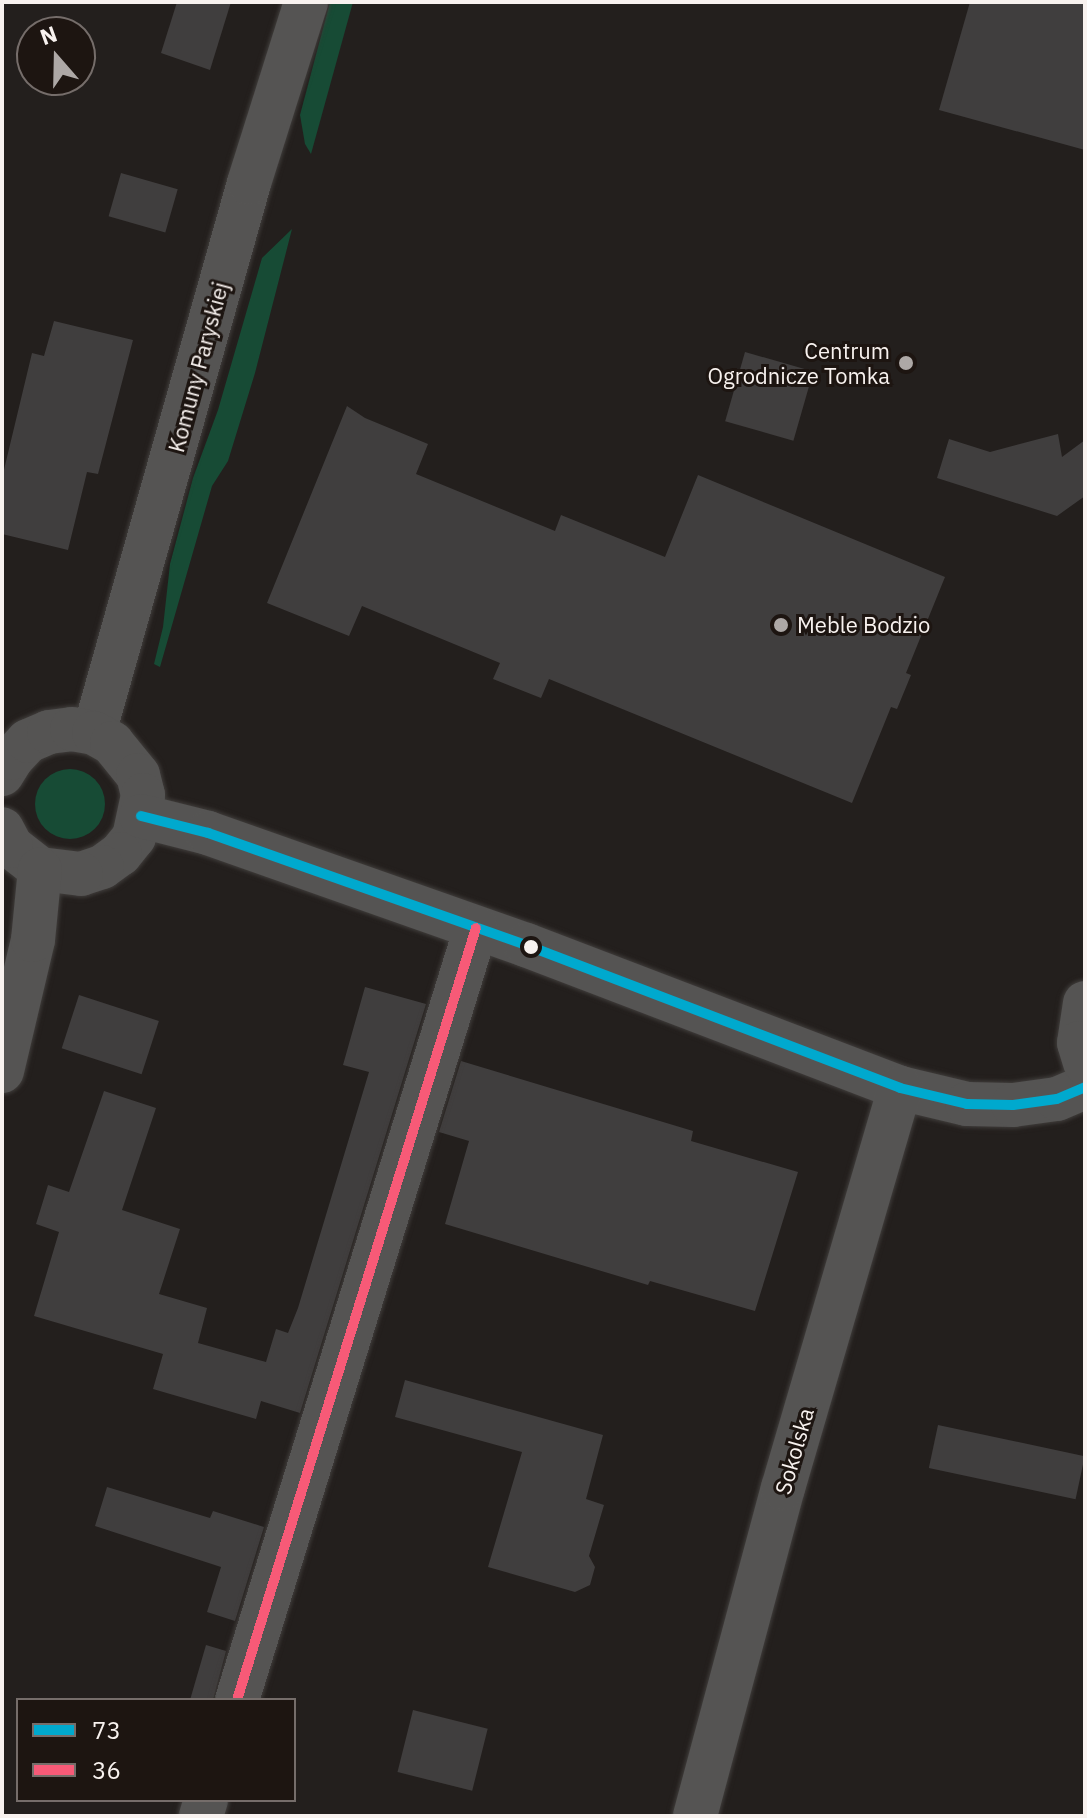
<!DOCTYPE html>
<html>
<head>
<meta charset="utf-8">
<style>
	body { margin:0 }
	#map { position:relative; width:1087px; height:1818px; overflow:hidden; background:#231f1d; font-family:"IBM Plex Sans",sans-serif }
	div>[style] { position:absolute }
	.green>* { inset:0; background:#174b35 }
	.round { border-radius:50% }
	.building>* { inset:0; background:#403e3e; transform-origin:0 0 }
	.roads { filter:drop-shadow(0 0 2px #403d3b) drop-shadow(0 0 2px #403d3b) }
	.minor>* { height:44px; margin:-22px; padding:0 22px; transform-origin:22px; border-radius:22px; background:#555453 }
	.bus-1>* { height:10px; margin:-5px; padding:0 5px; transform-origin:5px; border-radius:5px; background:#00a9ce }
	.bus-2>* { height:10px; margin:-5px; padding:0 5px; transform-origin:5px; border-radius:5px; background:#f75a77 }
	.dots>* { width:22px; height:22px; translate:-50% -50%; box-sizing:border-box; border:4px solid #1d1511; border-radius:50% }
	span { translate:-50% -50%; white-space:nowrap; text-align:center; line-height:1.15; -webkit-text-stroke:6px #1d1511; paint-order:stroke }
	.poi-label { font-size:22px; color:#f8f2ef }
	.right { translate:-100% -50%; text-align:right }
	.left { translate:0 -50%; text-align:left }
	.street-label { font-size:22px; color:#f8f2ef }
	.frame { position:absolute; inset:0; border:4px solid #f8f2ef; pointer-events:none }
	.legend { position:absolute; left:16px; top:1698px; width:280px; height:104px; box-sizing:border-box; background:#1d1511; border:2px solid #756d6a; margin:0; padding:10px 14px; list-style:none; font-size:24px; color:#f8f2ef }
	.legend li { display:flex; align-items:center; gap:16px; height:40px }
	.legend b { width:40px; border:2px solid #756d6a }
	.north { position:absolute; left:16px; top:16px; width:80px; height:80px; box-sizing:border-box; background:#1d1511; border:2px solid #756d6a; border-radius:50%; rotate:340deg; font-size:22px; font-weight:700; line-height:32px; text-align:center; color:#f8f2ef }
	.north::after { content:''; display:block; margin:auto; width:28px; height:36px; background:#ada8a6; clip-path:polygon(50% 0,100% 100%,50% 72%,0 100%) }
</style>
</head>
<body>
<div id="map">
	<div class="green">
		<div style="clip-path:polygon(330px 2px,353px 2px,311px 154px,305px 144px,300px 115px)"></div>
		<div style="clip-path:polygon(292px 229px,255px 373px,228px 461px,212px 486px,160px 667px,154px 664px,163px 627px,170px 564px,193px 478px,218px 410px,262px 258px)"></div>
		<div class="round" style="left:35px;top:769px;width:70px;height:70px"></div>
	</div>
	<div class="building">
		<div style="clip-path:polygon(177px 2px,231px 2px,210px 70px,161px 53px)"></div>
		<div style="clip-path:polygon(970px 2px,1085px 2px,1085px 150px,939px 110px)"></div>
		<div style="left:121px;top:173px;width:59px;height:45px;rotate:16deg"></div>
		<div style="clip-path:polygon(54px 321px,133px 340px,98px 474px,87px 472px,68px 550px,2px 534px,2px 478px,32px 353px,44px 356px)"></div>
		<div style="left:745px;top:352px;width:71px;height:72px;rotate:16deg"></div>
		<div style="clip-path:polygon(347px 406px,365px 418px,428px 444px,416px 474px,555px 531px,561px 515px,665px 557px,698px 475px,945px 577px,906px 673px,911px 675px,897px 709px,891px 707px,852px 803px,549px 679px,541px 698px,493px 679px,500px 663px,362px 606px,349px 636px,267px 603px)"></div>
		<div style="clip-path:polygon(1058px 434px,1062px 457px,1085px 440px,1085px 496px,1057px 516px,937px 478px,949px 439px,990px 452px)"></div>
		<div style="clip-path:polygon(365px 987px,426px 1004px,300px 1413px,261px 1401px,256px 1419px,153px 1389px,163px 1354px,34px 1316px,59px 1232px,36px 1224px,48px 1185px,69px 1192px,104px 1091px,156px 1108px,122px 1210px,180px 1229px,159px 1294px,207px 1308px,198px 1343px,266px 1362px,276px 1329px,288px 1333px,298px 1308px,369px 1072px,343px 1065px)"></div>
		<div style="left:79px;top:995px;width:84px;height:56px;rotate:18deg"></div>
		<div style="clip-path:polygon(461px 1061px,693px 1131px,691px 1141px,798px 1172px,755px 1311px,650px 1281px,648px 1285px,445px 1224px,469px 1141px,439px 1132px)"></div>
		<div style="clip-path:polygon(405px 1380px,603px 1435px,586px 1499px,604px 1505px,589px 1556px,595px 1567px,590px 1585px,575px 1592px,488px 1567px,522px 1452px,395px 1417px)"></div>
		<div style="left:938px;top:1425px;width:150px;height:44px;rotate:12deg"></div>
		<div style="clip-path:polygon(107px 1487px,210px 1518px,213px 1511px,264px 1527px,235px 1621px,207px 1612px,221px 1567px,95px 1526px)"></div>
		<div style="clip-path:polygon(206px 1645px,226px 1651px,213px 1700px,190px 1700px)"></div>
		<div style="left:413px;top:1710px;width:77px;height:64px;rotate:14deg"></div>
	</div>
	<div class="roads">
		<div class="minor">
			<div style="left:94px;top:733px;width:571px;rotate:-74.26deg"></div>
			<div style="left:249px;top:183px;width:190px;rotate:-72.5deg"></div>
			<div style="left:2px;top:774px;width:19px;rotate:-58deg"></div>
			<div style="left:12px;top:758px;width:23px;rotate:-47deg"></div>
			<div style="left:28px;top:741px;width:23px;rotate:-23deg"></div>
			<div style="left:49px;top:732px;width:23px;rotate:-7deg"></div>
			<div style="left:72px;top:729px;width:22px;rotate:10deg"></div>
			<div style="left:94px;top:733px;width:21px;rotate:29deg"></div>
			<div style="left:112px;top:743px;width:41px;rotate:50.9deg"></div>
			<div style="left:138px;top:775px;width:21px;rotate:76deg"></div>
			<div style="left:143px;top:795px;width:43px;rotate:102.1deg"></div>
			<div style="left:134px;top:837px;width:22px;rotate:129deg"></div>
			<div style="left:120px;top:854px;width:22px;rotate:144deg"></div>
			<div style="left:102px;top:867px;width:22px;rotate:162deg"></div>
			<div style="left:81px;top:874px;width:41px;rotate:-173deg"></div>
			<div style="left:40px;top:869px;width:37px;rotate:-142deg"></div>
			<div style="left:11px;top:846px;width:19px;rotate:-118deg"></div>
			<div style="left:141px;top:816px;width:69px;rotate:14.2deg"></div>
			<div style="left:208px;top:833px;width:337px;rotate:19.4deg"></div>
			<div style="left:526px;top:945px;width:400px;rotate:20.9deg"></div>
			<div style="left:900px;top:1088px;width:69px;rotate:13.4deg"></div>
			<div style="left:967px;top:1104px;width:46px;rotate:1.2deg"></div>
			<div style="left:1013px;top:1105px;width:44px;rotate:-7.8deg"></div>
			<div style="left:1057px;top:1099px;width:30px;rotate:-23deg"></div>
			<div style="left:1085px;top:1003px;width:40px;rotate:98.5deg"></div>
			<div style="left:1079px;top:1043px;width:21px;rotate:73deg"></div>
			<div style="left:2px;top:1071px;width:135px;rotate:-76.7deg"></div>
			<div style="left:33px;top:940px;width:71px;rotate:-84.4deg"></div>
			<div style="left:237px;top:1700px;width:808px;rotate:-72.8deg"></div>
			<div style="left:201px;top:1816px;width:17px;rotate:-73deg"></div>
			<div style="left:695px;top:1816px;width:340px;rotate:-75deg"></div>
			<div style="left:783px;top:1488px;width:417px;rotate:-73.7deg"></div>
		</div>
	</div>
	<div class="bus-1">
		<div style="left:141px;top:816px;width:69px;rotate:14.2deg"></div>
		<div style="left:208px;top:833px;width:337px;rotate:19.4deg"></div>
		<div style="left:526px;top:945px;width:400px;rotate:20.9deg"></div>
		<div style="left:900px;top:1088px;width:69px;rotate:13.4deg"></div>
		<div style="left:967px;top:1104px;width:46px;rotate:1.2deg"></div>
		<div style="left:1013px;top:1105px;width:44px;rotate:-7.8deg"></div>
		<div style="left:1057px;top:1099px;width:30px;rotate:-23deg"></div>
	</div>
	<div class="bus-2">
		<div style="left:237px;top:1700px;width:808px;rotate:-72.8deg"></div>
	</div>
	<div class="dots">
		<div style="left:906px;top:363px;background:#ada8a6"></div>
		<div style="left:781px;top:625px;background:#ada8a6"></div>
		<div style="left:531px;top:947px;background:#f8f2ef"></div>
	</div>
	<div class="poi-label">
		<span class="right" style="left:890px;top:363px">Centrum<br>Ogrodnicze Tomka</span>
		<span class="left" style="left:797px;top:625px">Meble Bodzio</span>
	</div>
	<div class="street-label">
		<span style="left:198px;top:367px;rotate:-75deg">Komuny Paryskiej</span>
		<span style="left:794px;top:1451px;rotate:-74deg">Sokolska</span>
	</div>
	<div class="frame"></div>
	<ul class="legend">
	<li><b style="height:10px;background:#00a9ce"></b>73</li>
	<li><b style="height:10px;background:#f75a77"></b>36</li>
	</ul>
	<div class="north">N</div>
</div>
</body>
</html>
